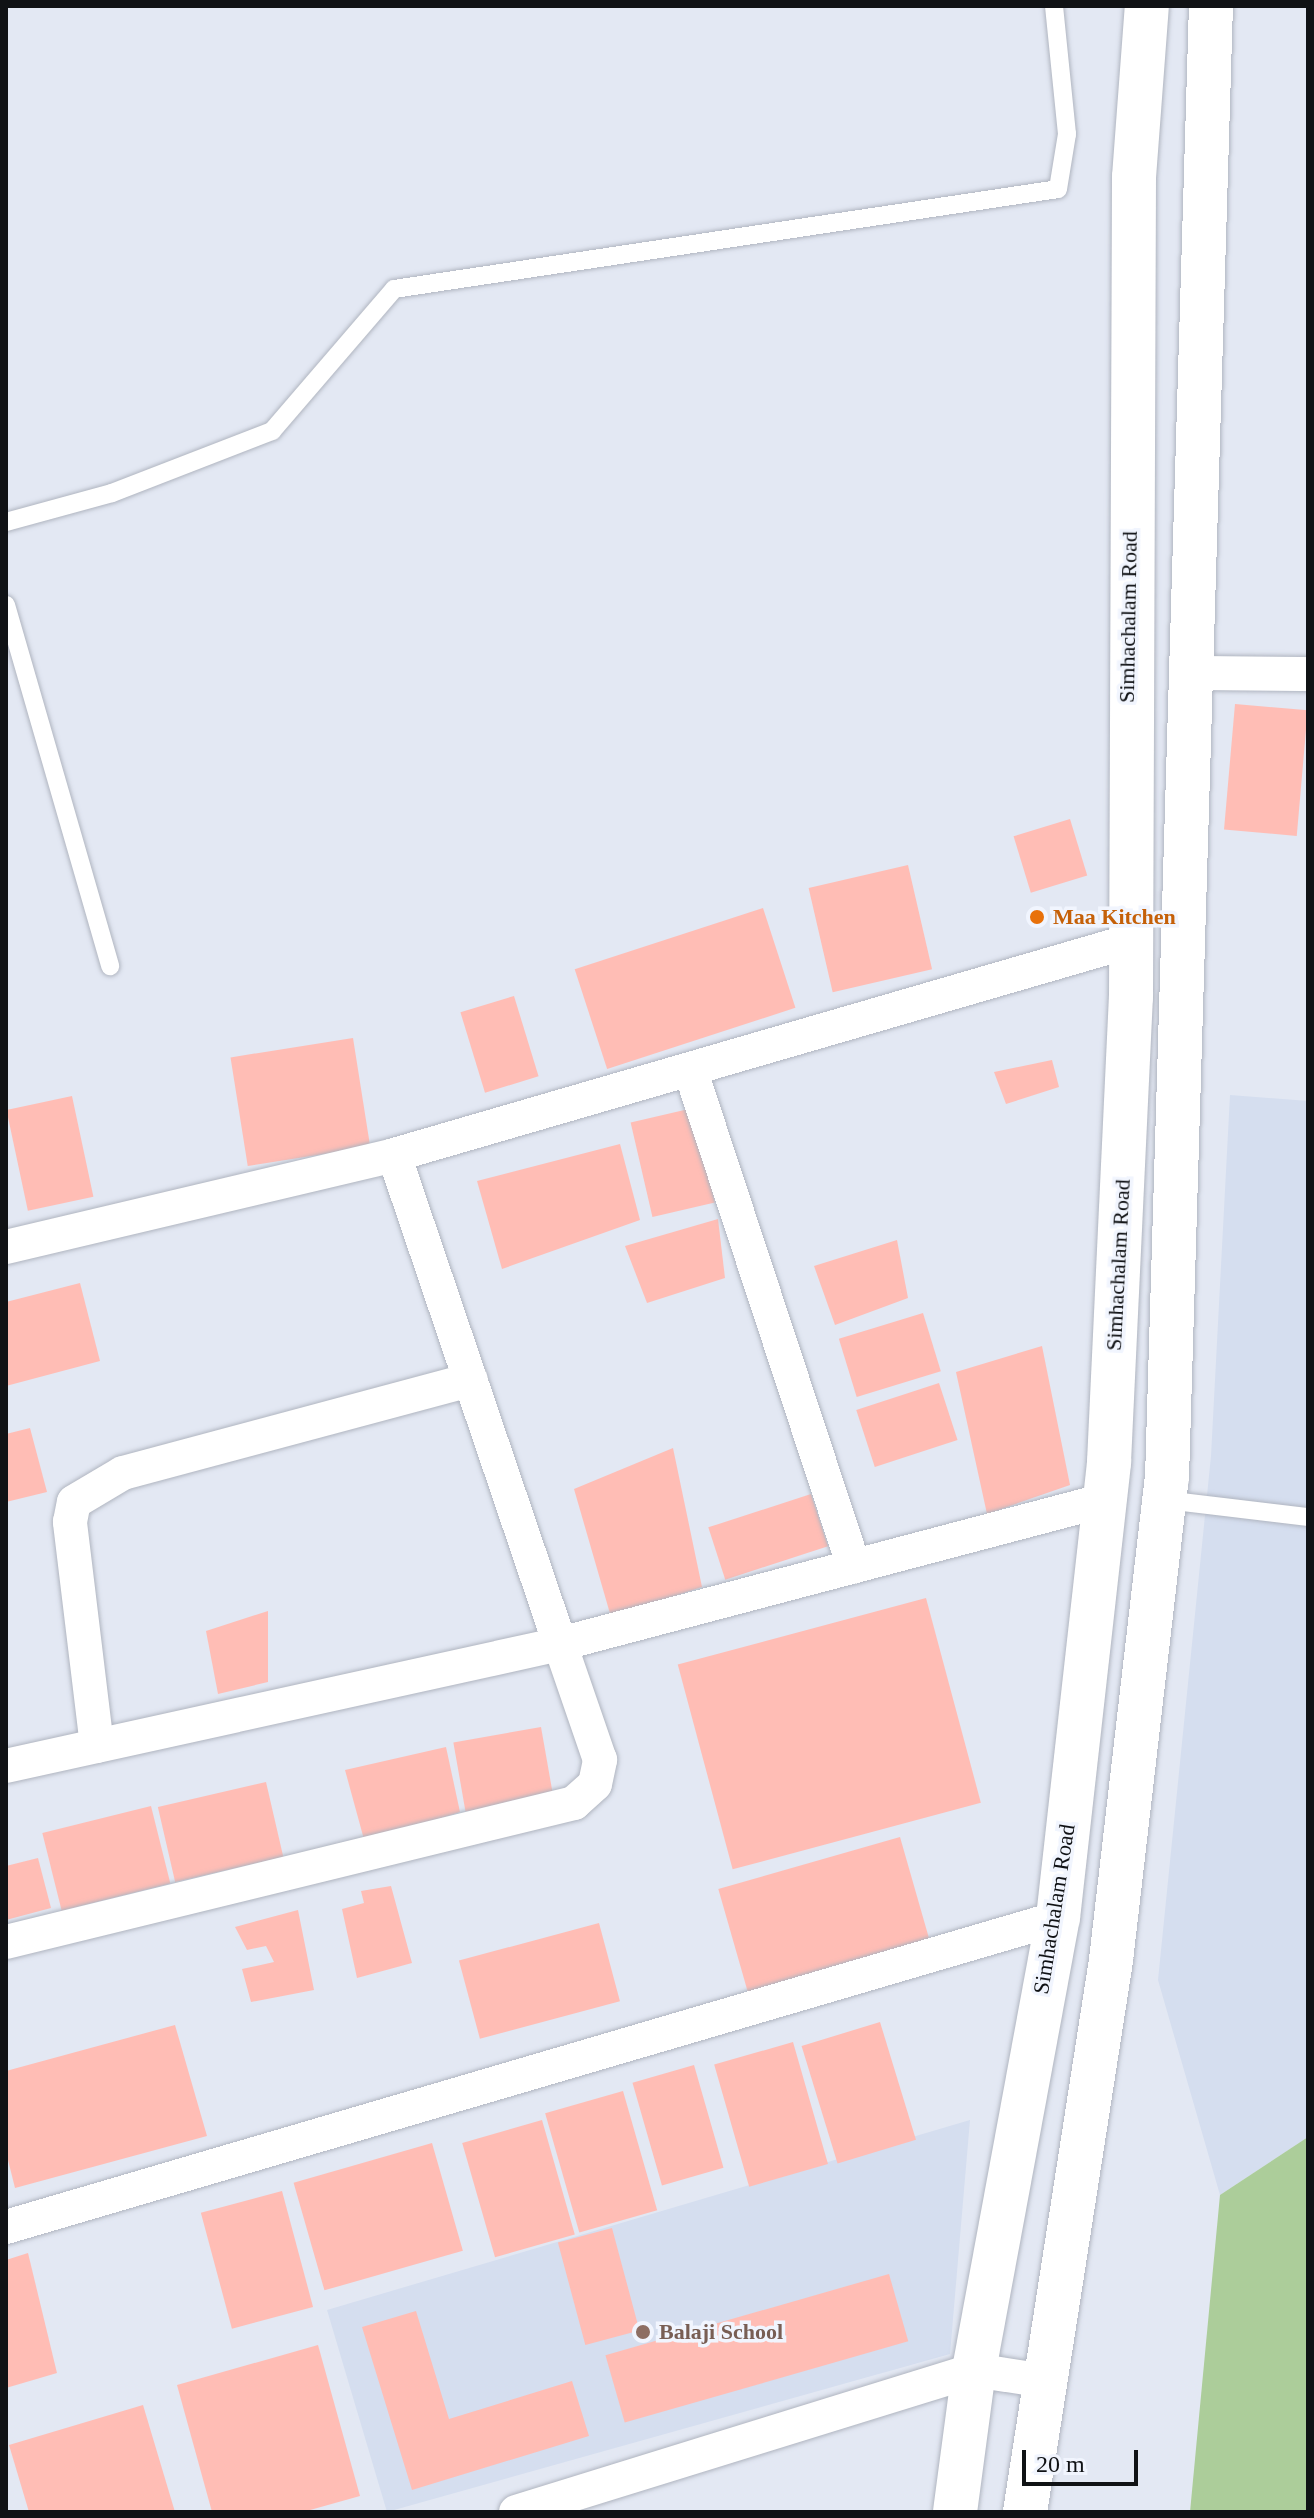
<!DOCTYPE html>
<html>
<head>
<meta charset="utf-8">
<style>
	body { margin:0 }
	#map { position:relative; width:1314px; height:2518px; overflow:hidden; background:#e3e8f3; font-family:Georgia,serif }
	div>[style] { position:absolute }
	.built>* { inset:0; background:#d5deef }
	.green>* { inset:0; background:#accd9a }
	.building>* { inset:0; background:#ffbdb5; transform-origin:0 0 }
	.roads { filter:drop-shadow(0 0 2px #b0b5c0) drop-shadow(0 0 2px #b0b5c0) }
	.lane>* { height:18px; margin:-9px; padding:0 9px; transform-origin:9px; border-radius:9px; background:#fff }
	.street>* { height:34px; margin:-17px; padding:0 17px; transform-origin:17px; border-radius:17px; background:#fff }
	.primary>* { height:44px; margin:-22px; padding:0 22px; transform-origin:22px; border-radius:22px; background:#fff }
	.dots>* { width:22px; height:22px; translate:-50% -50%; box-sizing:border-box; border:4px solid #f1f5fe; border-radius:50% }
	span { translate:-50% -50%; white-space:nowrap; text-align:center; line-height:1.15; -webkit-text-stroke:7px #f1f5fe; paint-order:stroke }
	.street-label { font-size:22px; color:#101215 }
	.food-label { font-size:22px; color:#c56008; font-weight:700 }
	.left { translate:0 -50%; text-align:left }
	.education-label { font-size:22px; color:#785e54; font-weight:700 }
	.frame { position:absolute; inset:0; border:8px solid #101215; pointer-events:none }
	.scale { position:absolute; left:1022px; top:2450px; width:116px; height:36px; box-sizing:border-box; border:4px solid #101215; border-top:0; padding-left:10px; font-size:24px; line-height:28px; white-space:nowrap; color:#101215; -webkit-text-stroke:6px #f1f5fe; paint-order:stroke }
</style>
</head>
<body>
<div id="map">
	<div class="built">
		<div style="clip-path:polygon(1230px 1095px,1308px 1101px,1308px 2137px,1220px 2195px,1158px 1980px,1211px 1456px)"></div>
		<div style="clip-path:polygon(970px 2120px,950px 2354px,387px 2512px,327px 2310px)"></div>
	</div>
	<div class="green">
		<div style="clip-path:polygon(1308px 2137px,1308px 2512px,1190px 2512px,1220px 2195px)"></div>
	</div>
	<div class="building">
		<div style="left:1235px;top:704px;width:73px;height:126px;rotate:5deg"></div>
		<div style="left:1070px;top:819px;width:59px;height:59px;rotate:73deg"></div>
		<div style="left:908px;top:865px;width:107px;height:102px;rotate:77deg"></div>
		<div style="left:763px;top:908px;width:105px;height:198px;rotate:72deg"></div>
		<div style="left:514px;top:996px;width:84px;height:56px;rotate:73deg"></div>
		<div style="left:353px;top:1038px;width:110px;height:124px;rotate:81deg"></div>
		<div style="clip-path:polygon(1052px 1060px,1059px 1087px,1006px 1104px,994px 1072px)"></div>
		<div style="left:72px;top:1096px;width:103px;height:67px;rotate:78deg"></div>
		<div style="left:693px;top:1108px;width:97px;height:64px;rotate:77deg"></div>
		<div style="clip-path:polygon(620px 1144px,640px 1220px,502px 1269px,477px 1181px)"></div>
		<div style="clip-path:polygon(718px 1219px,725px 1278px,647px 1303px,625px 1246px)"></div>
		<div style="clip-path:polygon(897px 1240px,908px 1298px,835px 1325px,814px 1266px)"></div>
		<div style="clip-path:polygon(80px 1283px,100px 1361px,6px 1386px,6px 1302px)"></div>
		<div style="left:923px;top:1313px;width:61px;height:88px;rotate:73deg"></div>
		<div style="clip-path:polygon(1042px 1346px,1070px 1485px,987px 1514px,956px 1372px)"></div>
		<div style="left:939px;top:1383px;width:60px;height:87px;rotate:72deg"></div>
		<div style="clip-path:polygon(30px 1428px,47px 1492px,6px 1502px,6px 1434px)"></div>
		<div style="clip-path:polygon(673px 1448px,702px 1587px,611px 1617px,574px 1489px)"></div>
		<div style="left:811px;top:1494px;width:55px;height:108px;rotate:72deg"></div>
		<div style="left:926px;top:1598px;width:212px;height:257px;rotate:75deg"></div>
		<div style="clip-path:polygon(268px 1611px,268px 1682px,218px 1694px,206px 1631px)"></div>
		<div style="left:541px;top:1727px;width:70px;height:89px;rotate:80deg"></div>
		<div style="clip-path:polygon(446px 1747px,460px 1812px,365px 1843px,345px 1770px)"></div>
		<div style="left:266px;top:1782px;width:77px;height:111px;rotate:77deg"></div>
		<div style="left:151px;top:1806px;width:80px;height:112px;rotate:76deg"></div>
		<div style="left:900px;top:1837px;width:112px;height:189px;rotate:74deg"></div>
		<div style="clip-path:polygon(38px 1858px,51px 1908px,6px 1920px,6px 1866px)"></div>
		<div style="clip-path:polygon(391px 1886px,412px 1963px,357px 1978px,342px 1909px,364px 1903px,361px 1891px)"></div>
		<div style="clip-path:polygon(298px 1910px,314px 1990px,251px 2002px,242px 1969px,274px 1962px,266px 1946px,247px 1950px,235px 1927px)"></div>
		<div style="left:599px;top:1923px;width:81px;height:145px;rotate:75deg"></div>
		<div style="left:880px;top:2022px;width:123px;height:82px;rotate:73deg"></div>
		<div style="clip-path:polygon(175px 2025px,207px 2136px,15px 2188px,6px 2152px,6px 2071px)"></div>
		<div style="left:793px;top:2042px;width:127px;height:82px;rotate:74deg"></div>
		<div style="left:694px;top:2065px;width:107px;height:64px;rotate:74deg"></div>
		<div style="left:623px;top:2091px;width:124px;height:81px;rotate:74deg"></div>
		<div style="left:542px;top:2120px;width:119px;height:83px;rotate:74deg"></div>
		<div style="left:432px;top:2143px;width:112px;height:144px;rotate:74deg"></div>
		<div style="left:282px;top:2191px;width:120px;height:84px;rotate:75deg"></div>
		<div style="left:612px;top:2228px;width:106px;height:56px;rotate:75deg"></div>
		<div style="clip-path:polygon(28px 2253px,57px 2373px,6px 2388px,6px 2260px)"></div>
		<div style="left:889px;top:2274px;width:70px;height:295px;rotate:74deg"></div>
		<div style="clip-path:polygon(416px 2311px,449px 2419px,572px 2381px,589px 2436px,412px 2490px,362px 2327px)"></div>
		<div style="clip-path:polygon(318px 2345px,360px 2496px,303px 2512px,212px 2512px,177px 2385px)"></div>
		<div style="clip-path:polygon(143px 2405px,175px 2512px,29px 2512px,9px 2445px)"></div>
	</div>
	<div class="roads">
		<div class="lane">
			<div style="left:6px;top:522px;width:110px;rotate:-15.3deg"></div>
			<div style="left:112px;top:493px;width:172px;rotate:-21.2deg"></div>
			<div style="left:272px;top:431px;width:187px;rotate:-49.3deg"></div>
			<div style="left:394px;top:289px;width:671px;rotate:-8.56deg"></div>
			<div style="left:1058px;top:189px;width:56px;rotate:-80.7deg"></div>
			<div style="left:1067px;top:134px;width:129px;rotate:-95.8deg"></div>
			<div style="left:6px;top:605px;width:376px;rotate:73.9deg"></div>
			<div style="left:1165px;top:1500px;width:144px;rotate:6.8deg"></div>
		</div>
		<div class="street">
			<div style="left:1194px;top:673px;width:114px;rotate:0.5deg"></div>
			<div style="left:690px;top:1069px;width:524px;rotate:71.77deg"></div>
			<div style="left:394px;top:1155px;width:766px;rotate:-16.21deg"></div>
			<div style="left:6px;top:1247px;width:399px;rotate:-13.3deg"></div>
			<div style="left:394px;top:1155px;width:516px;rotate:71.25deg"></div>
			<div style="left:560px;top:1644px;width:567px;rotate:167.58deg"></div>
			<div style="left:97px;top:1746px;width:226px;rotate:-96.9deg"></div>
			<div style="left:70px;top:1522px;width:20px;rotate:-79deg"></div>
			<div style="left:74px;top:1502px;width:57px;rotate:-30.6deg"></div>
			<div style="left:123px;top:1473px;width:360px;rotate:-15deg"></div>
			<div style="left:6px;top:1942px;width:585px;rotate:-13.75deg"></div>
			<div style="left:574px;top:1803px;width:28px;rotate:-42deg"></div>
			<div style="left:595px;top:1784px;width:25px;rotate:-78deg"></div>
			<div style="left:600px;top:1760px;width:123px;rotate:-109deg"></div>
			<div style="left:560px;top:1644px;width:564px;rotate:-14.8deg"></div>
			<div style="left:6px;top:2227px;width:1096px;rotate:-16.37deg"></div>
			<div style="left:516px;top:2512px;width:480px;rotate:-17.2deg"></div>
			<div style="left:974px;top:2370px;width:72px;rotate:8.8deg"></div>
		</div>
		<div class="primary">
			<div style="left:955px;top:2512px;width:143px;rotate:-82.4deg"></div>
			<div style="left:974px;top:2370px;width:460px;rotate:-79.5deg"></div>
			<div style="left:1058px;top:1918px;width:459px;rotate:-83.6deg"></div>
			<div style="left:1109px;top:1462px;width:466px;rotate:-87.3deg"></div>
			<div style="left:1131px;top:997px;width:820px;rotate:-89.79deg"></div>
			<div style="left:1134px;top:177px;width:171px;rotate:-85.7deg"></div>
			<div style="left:1025px;top:2512px;width:559px;rotate:-81.14deg"></div>
			<div style="left:1111px;top:1960px;width:485px;rotate:-83.4deg"></div>
			<div style="left:1167px;top:1478px;width:1473px;rotate:-88.29deg"></div>
		</div>
	</div>
	<div class="dots">
		<div style="left:1037px;top:917px;background:#e8710a"></div>
		<div style="left:643px;top:2332px;background:#8d6e63"></div>
	</div>
	<div class="street-label">
		<span style="left:1128px;top:617px;rotate:-89deg">Simhachalam Road</span>
		<span style="left:1118px;top:1265px;rotate:-87deg">Simhachalam Road</span>
		<span style="left:1054px;top:1909px;rotate:-81deg">Simhachalam Road</span>
	</div>
	<div class="food-label">
		<span class="left" style="left:1053px;top:917px">Maa Kitchen</span>
	</div>
	<div class="education-label">
		<span class="left" style="left:659px;top:2332px">Balaji School</span>
	</div>
	<div class="frame"></div>
	<div class="scale">20 m</div>
</div>
</body>
</html>
